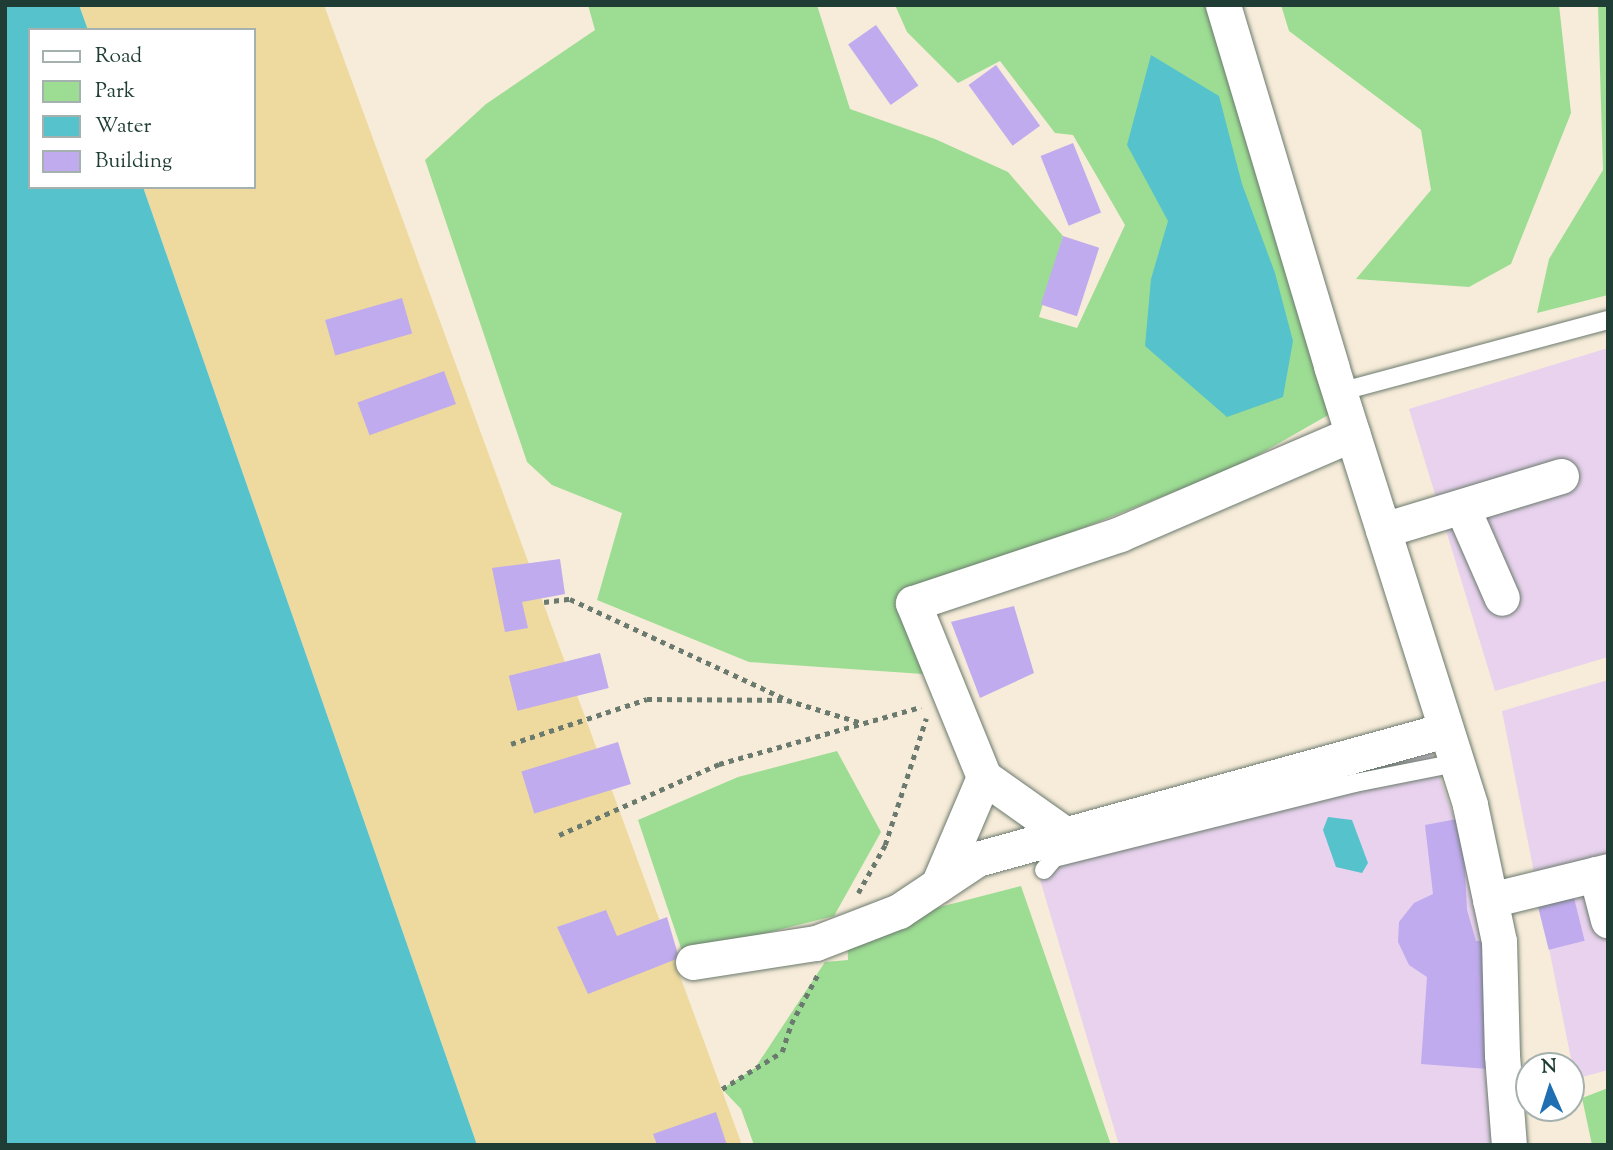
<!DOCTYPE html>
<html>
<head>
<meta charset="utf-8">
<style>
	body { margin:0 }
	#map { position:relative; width:1613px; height:1150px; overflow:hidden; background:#f7ecd9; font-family:"Sorts Mill Goudy",serif }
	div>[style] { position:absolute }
	.built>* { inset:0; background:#e8d2ee }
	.green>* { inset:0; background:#9ddd93 }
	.sand>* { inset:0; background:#eeda9e }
	.water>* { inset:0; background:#55c2cc }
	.building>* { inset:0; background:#c0abee; transform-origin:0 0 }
	.path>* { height:4.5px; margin-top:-2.25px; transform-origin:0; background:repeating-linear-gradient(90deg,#6b7a6e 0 5px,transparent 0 10px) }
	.roads { filter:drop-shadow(0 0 2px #6b7a6e) drop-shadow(0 0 2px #6b7a6e) }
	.service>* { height:18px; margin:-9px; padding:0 9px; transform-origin:9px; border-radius:9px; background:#fff }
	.minor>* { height:35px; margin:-17.5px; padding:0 17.5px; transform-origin:17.5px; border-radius:17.5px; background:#fff }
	span { translate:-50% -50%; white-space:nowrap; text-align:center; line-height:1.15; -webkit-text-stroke:7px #fff; paint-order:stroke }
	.frame { position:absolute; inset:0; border:7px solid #1f3d34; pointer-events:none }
	.legend { position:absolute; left:28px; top:28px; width:228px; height:161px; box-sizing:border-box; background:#fff; border:2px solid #a5b1ae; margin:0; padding:9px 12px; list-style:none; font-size:21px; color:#1f3d34 }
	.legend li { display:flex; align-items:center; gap:14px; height:35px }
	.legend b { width:35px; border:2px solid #a5b1ae }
	.north { position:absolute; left:1515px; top:1052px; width:70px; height:70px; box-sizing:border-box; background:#fff; border:2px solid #a5b1ae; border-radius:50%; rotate:357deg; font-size:19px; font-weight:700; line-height:28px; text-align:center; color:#1f3d34 }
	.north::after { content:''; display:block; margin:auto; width:24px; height:32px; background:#1f6fb2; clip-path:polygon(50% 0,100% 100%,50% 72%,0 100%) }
</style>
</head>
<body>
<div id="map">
	<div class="built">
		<div style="clip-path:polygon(1608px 348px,1608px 657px,1495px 691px,1409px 409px)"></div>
		<div style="clip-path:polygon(1608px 680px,1608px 1070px,1575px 1079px,1502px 711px)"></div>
		<div style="clip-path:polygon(1429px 747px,1490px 918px,1502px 1141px,1490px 1145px,1119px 1145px,1038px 873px)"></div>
	</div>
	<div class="green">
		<div style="clip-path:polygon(588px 5px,817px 5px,850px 109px,935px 139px,1008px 172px,1063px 236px,1039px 317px,1077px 328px,1125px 225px,1073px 135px,1055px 133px,1000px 61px,958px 83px,907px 32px,895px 5px,1205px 5px,1330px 414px,1237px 467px,1017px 554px,902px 595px,923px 674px,749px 662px,597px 600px,622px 513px,552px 485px,527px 462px,425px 160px,486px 104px,595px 30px)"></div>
		<div style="clip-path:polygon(1281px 5px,1559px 5px,1571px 113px,1511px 264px,1469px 287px,1356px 279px,1431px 190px,1421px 130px,1289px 31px)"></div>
		<div style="clip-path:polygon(1598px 5px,1608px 5px,1608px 295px,1537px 313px,1549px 259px,1603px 170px)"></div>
		<div style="clip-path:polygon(837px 751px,881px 832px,834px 916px,683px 954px,638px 820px,738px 777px)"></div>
		<div style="clip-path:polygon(1021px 886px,1111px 1145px,754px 1145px,741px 1109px,722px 1089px,755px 1068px,825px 962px,848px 960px,847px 931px)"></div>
		<div style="clip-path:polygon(1608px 1088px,1608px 1145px,1592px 1145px,1582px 1098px)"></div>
	</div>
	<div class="sand">
		<div style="clip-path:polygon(79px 5px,324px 5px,742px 1145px,477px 1145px,143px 187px,254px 187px,254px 30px,88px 30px)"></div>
	</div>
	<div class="water">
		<div style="clip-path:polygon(5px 5px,79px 5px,88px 30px,30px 30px,30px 187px,143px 187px,477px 1145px,5px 1145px)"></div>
		<div style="clip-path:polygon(1151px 55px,1219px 96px,1242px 184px,1275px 273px,1293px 341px,1283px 397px,1227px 417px,1145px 346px,1151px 279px,1168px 221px,1127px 145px)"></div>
		<div style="clip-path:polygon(1328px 817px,1352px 820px,1368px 863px,1362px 873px,1336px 867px,1323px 830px)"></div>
	</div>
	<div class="building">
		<div style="left:876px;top:25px;width:74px;height:34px;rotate:55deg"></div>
		<div style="left:996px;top:65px;width:75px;height:34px;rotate:54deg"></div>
		<div style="left:1073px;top:143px;width:75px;height:35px;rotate:68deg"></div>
		<div style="left:1063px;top:236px;width:38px;height:72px;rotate:18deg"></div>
		<div style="left:402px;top:298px;width:37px;height:80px;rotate:74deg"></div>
		<div style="left:444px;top:371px;width:35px;height:92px;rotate:70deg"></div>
		<div style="clip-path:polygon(560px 559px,565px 594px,522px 602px,528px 628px,505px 632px,492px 568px)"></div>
		<div style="clip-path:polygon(1014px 606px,1034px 673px,980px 698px,951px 622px)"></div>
		<div style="left:600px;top:653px;width:36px;height:94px;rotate:76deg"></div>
		<div style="left:618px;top:742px;width:44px;height:101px;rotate:73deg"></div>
		<div style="clip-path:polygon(1462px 818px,1467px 910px,1476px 941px,1499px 941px,1488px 1069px,1421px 1064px,1427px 977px,1409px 965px,1398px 942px,1399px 922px,1414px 903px,1433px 894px,1425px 825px)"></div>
		<div style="left:1574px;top:898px;width:44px;height:37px;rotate:76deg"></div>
		<div style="clip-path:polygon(606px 910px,617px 936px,667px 917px,679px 958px,588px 994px,557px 927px)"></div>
		<div style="clip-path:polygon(716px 1112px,727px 1145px,657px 1145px,653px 1134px)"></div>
	</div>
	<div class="path">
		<div style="left:544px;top:602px;width:26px;rotate:-7deg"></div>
		<div style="left:570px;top:599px;width:235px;rotate:24.9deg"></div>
		<div style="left:511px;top:744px;width:143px;rotate:-18.3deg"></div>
		<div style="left:647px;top:699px;width:140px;rotate:0.4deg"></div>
		<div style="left:787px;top:700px;width:78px;rotate:17deg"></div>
		<div style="left:559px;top:835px;width:175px;rotate:-23.9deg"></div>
		<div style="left:719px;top:764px;width:210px;rotate:-15.8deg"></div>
		<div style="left:858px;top:893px;width:55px;rotate:-60.6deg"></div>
		<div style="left:885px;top:845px;width:133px;rotate:-72deg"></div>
		<div style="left:722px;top:1089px;width:70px;rotate:-31.7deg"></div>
		<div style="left:782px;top:1052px;width:29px;rotate:-72deg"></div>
		<div style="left:791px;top:1024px;width:57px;rotate:-61.6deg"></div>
	</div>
	<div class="roads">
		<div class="service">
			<div style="left:1339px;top:392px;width:278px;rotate:-15deg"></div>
			<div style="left:1044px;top:870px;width:16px;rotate:-50deg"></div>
			<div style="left:1054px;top:858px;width:310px;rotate:-14deg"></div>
			<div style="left:1355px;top:783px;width:103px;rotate:-11.2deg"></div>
		</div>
		<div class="minor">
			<div style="left:1223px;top:5px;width:377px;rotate:73.3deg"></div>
			<div style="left:1331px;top:366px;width:460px;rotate:72.4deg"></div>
			<div style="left:1470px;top:805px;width:139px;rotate:78deg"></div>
			<div style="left:1499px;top:941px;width:114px;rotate:88.5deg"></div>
			<div style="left:1502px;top:1055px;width:90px;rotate:85.6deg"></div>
			<div style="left:1462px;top:507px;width:99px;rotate:66.3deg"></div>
			<div style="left:1383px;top:530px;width:186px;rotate:-16.9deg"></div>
			<div style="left:1066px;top:835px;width:100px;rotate:-144.7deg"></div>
			<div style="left:984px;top:777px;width:188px;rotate:-112.2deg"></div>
			<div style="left:913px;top:603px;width:218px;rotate:-18.4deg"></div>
			<div style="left:1120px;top:534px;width:253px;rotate:-23.3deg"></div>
			<div style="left:1596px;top:874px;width:48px;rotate:75.4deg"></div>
			<div style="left:938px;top:885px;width:117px;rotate:-66.9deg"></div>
			<div style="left:1490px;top:900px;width:122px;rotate:-13.8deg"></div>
			<div style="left:693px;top:962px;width:124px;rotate:-8.8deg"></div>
			<div style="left:816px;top:943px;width:89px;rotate:-21.1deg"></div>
			<div style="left:899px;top:911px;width:94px;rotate:-33.7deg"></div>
			<div style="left:977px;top:859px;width:486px;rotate:-15.4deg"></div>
		</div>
	</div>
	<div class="frame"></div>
	<ul class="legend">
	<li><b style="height:9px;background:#fff"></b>Road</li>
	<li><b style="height:19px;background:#9ddd93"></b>Park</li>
	<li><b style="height:19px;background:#55c2cc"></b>Water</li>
	<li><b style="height:19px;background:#c0abee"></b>Building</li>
	</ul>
	<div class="north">N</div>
</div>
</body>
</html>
